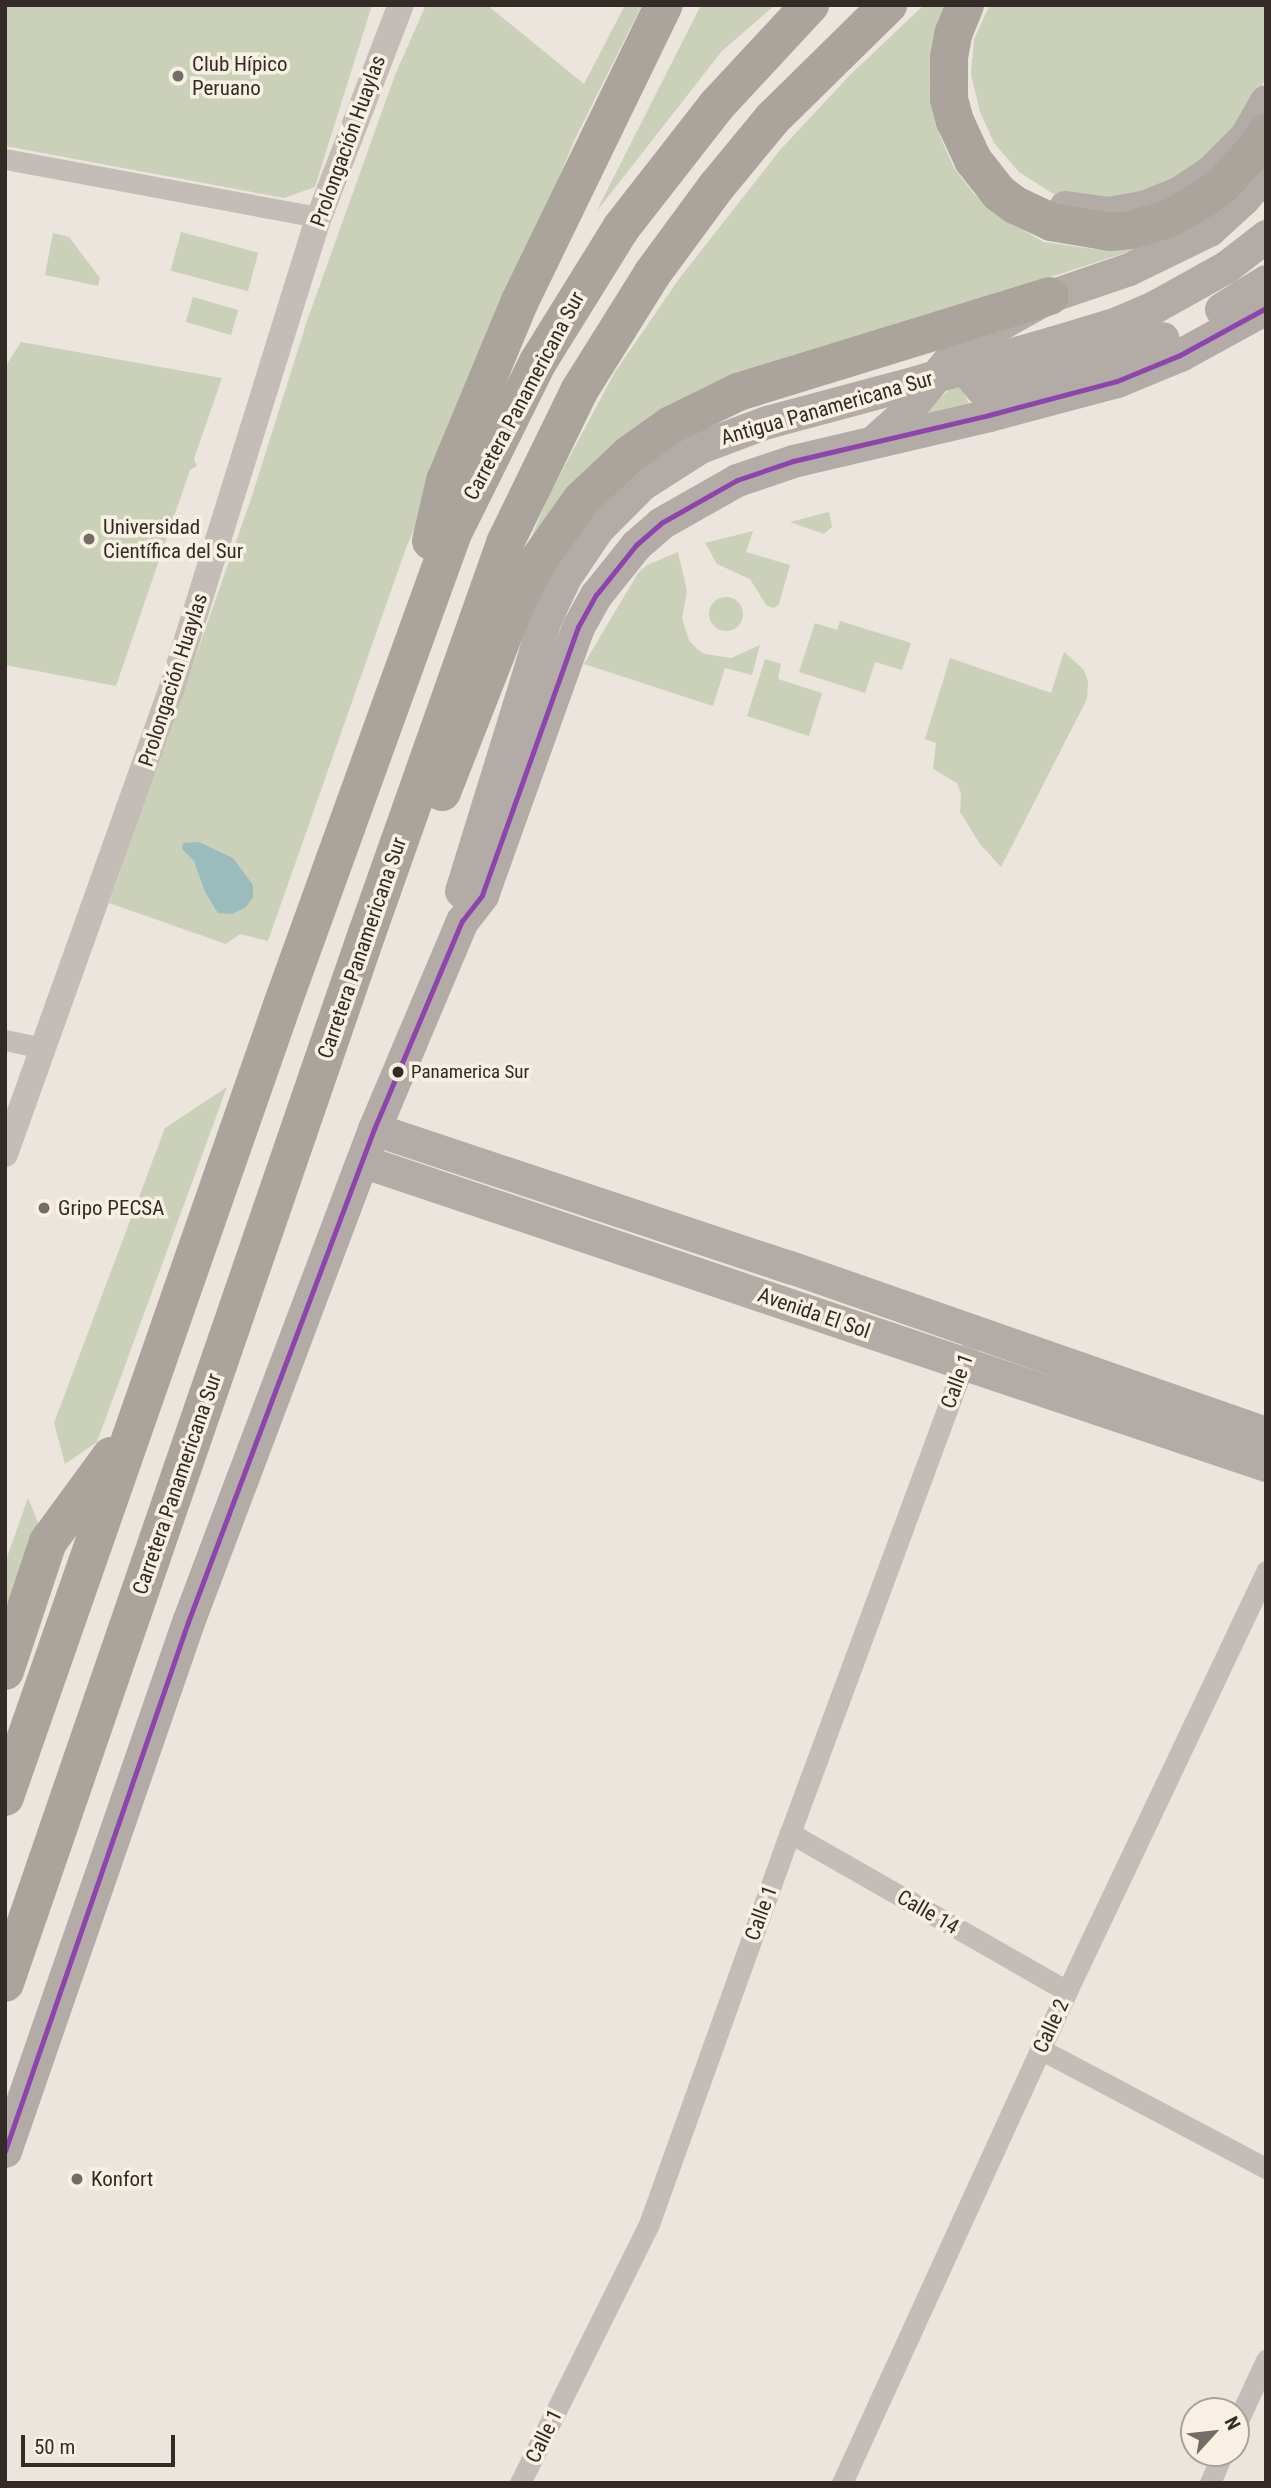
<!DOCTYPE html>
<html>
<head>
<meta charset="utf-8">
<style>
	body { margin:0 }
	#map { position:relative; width:1271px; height:2488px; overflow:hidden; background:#ebe5de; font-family:"Roboto Condensed",sans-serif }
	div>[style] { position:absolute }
	.green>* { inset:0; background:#cbd0b8; transform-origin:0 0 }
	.round { border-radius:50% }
	.water>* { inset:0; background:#9abcbc }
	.minor>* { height:21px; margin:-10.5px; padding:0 10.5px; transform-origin:10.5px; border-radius:10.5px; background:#c4bdb7 }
	.tertiary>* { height:26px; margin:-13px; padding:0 13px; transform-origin:13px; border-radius:13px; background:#c4bdb7 }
	.primary>* { height:33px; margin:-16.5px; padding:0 16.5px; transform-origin:16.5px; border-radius:16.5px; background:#b3aca6 }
	.motorway>* { height:38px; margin:-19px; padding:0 19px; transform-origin:19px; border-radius:19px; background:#aaa49d }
	.primary-bridge>* { height:33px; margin:-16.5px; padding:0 16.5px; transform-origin:16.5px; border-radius:16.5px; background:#b3aca6 }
	.bus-1>* { height:5px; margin:-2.5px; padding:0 2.5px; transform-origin:2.5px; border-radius:2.5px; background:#8e44ad }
	.dots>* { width:19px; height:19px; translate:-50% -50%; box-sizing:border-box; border:4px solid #f9f0e4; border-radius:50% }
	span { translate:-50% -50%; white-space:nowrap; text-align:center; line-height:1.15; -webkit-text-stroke:7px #f9f0e4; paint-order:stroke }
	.bus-label { font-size:19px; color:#342b26 }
	.left { translate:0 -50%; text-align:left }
	.poi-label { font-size:21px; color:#342b26 }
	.street-label { font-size:21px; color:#342b26 }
	.frame { position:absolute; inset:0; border:7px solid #342b26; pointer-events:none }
	.north { position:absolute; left:1180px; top:2397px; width:70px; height:70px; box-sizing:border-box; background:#f9f0e4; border:2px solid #aaa198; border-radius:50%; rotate:63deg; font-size:19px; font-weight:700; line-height:28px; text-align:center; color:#342b26 }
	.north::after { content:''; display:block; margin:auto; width:24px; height:32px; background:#746c66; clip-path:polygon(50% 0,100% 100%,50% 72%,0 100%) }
	.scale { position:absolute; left:21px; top:2435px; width:154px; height:32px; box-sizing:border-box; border:4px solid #342b26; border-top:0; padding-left:9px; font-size:21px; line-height:24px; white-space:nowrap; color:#342b26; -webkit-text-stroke:5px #f9f0e4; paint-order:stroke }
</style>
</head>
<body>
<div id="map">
	<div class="green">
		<div style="clip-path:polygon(5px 5px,372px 5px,315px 187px,284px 198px,5px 146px)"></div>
		<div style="clip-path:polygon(426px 5px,487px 5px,584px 84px,625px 5px,642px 5px,574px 141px,405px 551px,268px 941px,240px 934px,226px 944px,109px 903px,252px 496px,307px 321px,395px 75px)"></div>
		<div style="clip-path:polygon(701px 5px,775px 5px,722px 51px,596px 212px)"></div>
		<div style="clip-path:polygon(924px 5px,949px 5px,932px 104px,940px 136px,954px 168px,974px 194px,1001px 218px,1044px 242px,1094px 249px,1168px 239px,757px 372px,519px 567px,549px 495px,615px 372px,679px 279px,780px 150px,850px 75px)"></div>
		<div style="clip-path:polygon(990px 5px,1266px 5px,1266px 78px,1252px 103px,1210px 159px,1136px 201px,1061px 199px,1019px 172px,994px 143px,980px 112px,971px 74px,974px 39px)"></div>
		<div style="left:181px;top:232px;width:80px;height:40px;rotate:15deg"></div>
		<div style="clip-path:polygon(53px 233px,69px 237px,100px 278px,98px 286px,45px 275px)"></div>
		<div style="left:193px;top:297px;width:47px;height:26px;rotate:16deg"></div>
		<div style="clip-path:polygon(21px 342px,222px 378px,194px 459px,197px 466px,190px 470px,116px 686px,5px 665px,5px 367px)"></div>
		<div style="clip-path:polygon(958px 382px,969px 403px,927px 414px,927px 410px)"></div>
		<div style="clip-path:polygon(829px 512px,832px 527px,824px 534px,790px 522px)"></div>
		<div style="clip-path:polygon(753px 531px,746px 552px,790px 565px,779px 604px,774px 608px,767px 606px,750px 579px,717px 564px,705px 543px)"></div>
		<div style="clip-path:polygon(678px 552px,687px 591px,682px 619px,689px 640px,697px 649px,705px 654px,731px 658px,760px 645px,752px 675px,725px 668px,713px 706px,584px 664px,638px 573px,647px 565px)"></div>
		<div class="round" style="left:709px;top:597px;width:34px;height:34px"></div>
		<div style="clip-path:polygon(840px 621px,911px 643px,902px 670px,875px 662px,865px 693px,799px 672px,815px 623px,837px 630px)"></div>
		<div style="clip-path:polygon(1064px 652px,1084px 670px,1088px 681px,1087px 699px,1001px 867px,980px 844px,960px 812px,961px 794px,957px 783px,933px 769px,936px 743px,925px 739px,950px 658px,1051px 693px)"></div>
		<div style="clip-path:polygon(765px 659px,781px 664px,778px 679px,822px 693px,809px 736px,747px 716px)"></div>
		<div style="clip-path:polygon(227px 1087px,97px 1442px,65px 1464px,54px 1423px,165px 1128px)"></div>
		<div style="clip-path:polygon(28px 1498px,42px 1532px,5px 1648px,5px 1563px)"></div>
	</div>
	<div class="water">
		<div style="clip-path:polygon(199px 842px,233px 858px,253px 885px,253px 897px,246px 907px,232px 914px,218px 913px,205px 892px,194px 861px,182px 849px,183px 843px)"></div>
	</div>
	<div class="minor">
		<div style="left:5px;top:159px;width:319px;rotate:10.5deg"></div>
		<div style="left:5px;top:1040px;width:39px;rotate:12deg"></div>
		<div style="left:790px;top:1833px;width:319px;rotate:29.7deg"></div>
		<div style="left:1040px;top:2049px;width:255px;rotate:27.8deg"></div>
		<div style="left:1236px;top:2425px;width:72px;rotate:-65.2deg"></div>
		<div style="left:520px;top:2483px;width:289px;rotate:-63.5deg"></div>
		<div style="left:649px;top:2224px;width:416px;rotate:-70.2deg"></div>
		<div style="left:790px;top:1833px;width:512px;rotate:-69.65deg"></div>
		<div style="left:842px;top:2483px;width:541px;rotate:-65.42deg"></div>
		<div style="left:1067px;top:1991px;width:465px;rotate:-64.6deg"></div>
		<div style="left:1210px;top:2483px;width:33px;rotate:-67deg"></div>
	</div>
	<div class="tertiary">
		<div style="left:5px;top:1154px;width:492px;rotate:-70.3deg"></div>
		<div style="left:171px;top:691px;width:497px;rotate:-72.7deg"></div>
		<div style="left:319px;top:217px;width:227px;rotate:-68.9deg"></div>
	</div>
	<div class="primary">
		<div style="left:1065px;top:207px;width:43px;rotate:7.9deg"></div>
		<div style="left:1108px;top:213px;width:36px;rotate:-10deg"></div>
		<div style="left:1143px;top:207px;width:40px;rotate:-22deg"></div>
		<div style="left:1180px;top:192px;width:37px;rotate:-34deg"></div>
		<div style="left:1211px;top:171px;width:49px;rotate:-45deg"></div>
		<div style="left:1246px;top:136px;width:40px;rotate:-60.3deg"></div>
		<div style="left:1221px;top:309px;width:53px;rotate:-31.9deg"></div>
		<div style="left:975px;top:342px;width:14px;rotate:115deg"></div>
		<div style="left:969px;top:355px;width:20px;rotate:87deg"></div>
		<div style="left:970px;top:375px;width:17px;rotate:50deg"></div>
		<div style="left:981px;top:388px;width:12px;rotate:20deg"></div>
		<div style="left:992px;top:392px;width:113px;rotate:-15.4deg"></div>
		<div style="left:1101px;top:362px;width:66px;rotate:-21.2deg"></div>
		<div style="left:1054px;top:342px;width:66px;rotate:-16.8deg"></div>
		<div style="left:1117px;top:323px;width:40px;rotate:-23.4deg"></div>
		<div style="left:1154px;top:307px;width:82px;rotate:-29.1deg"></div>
		<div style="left:1226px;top:267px;width:51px;rotate:-37.8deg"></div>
		<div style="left:874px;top:441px;width:43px;rotate:-42.2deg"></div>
		<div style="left:906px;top:412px;width:77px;rotate:-50.3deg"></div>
		<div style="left:955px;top:353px;width:29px;rotate:-36deg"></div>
		<div style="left:978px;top:336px;width:82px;rotate:-29.1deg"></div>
		<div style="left:1050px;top:296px;width:83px;rotate:-18.9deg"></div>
		<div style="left:1129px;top:269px;width:89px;rotate:-26deg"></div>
		<div style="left:1209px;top:230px;width:47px;rotate:-42.4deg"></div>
		<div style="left:1244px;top:198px;width:33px;rotate:-49deg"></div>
		<div style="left:461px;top:891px;width:285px;rotate:-72.8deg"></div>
		<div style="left:545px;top:619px;width:47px;rotate:-64.5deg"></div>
		<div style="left:565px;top:577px;width:59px;rotate:-56deg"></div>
		<div style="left:598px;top:528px;width:62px;rotate:-45deg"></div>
		<div style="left:642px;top:484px;width:69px;rotate:-32.5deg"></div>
		<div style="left:700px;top:447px;width:72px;rotate:-20.5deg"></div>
		<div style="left:767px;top:422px;width:136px;rotate:-15deg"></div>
		<div style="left:374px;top:1129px;width:438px;rotate:18.4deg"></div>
		<div style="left:790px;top:1267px;width:504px;rotate:19.23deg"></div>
		<div style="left:362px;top:1161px;width:954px;rotate:18.59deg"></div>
		<div style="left:5px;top:2151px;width:560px;rotate:-70.92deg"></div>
		<div style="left:188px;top:1622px;width:527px;rotate:-69.33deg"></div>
		<div style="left:374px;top:1129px;width:226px;rotate:-67.1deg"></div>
		<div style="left:462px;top:921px;width:33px;rotate:-52deg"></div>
		<div style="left:482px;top:895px;width:285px;rotate:-70.3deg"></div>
		<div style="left:578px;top:627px;width:37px;rotate:-61deg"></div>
		<div style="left:596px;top:595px;width:64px;rotate:-51.3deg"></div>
		<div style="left:636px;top:545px;width:33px;rotate:-41deg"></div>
		<div style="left:661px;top:523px;width:87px;rotate:-29.5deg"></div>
		<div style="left:737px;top:480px;width:59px;rotate:-18.7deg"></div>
		<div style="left:793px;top:461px;width:201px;rotate:-13.2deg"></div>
		<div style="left:989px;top:415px;width:132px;rotate:-14.9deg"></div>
		<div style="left:1117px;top:381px;width:68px;rotate:-22.4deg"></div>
		<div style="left:1180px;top:355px;width:98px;rotate:-28.7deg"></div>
	</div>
	<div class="motorway">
		<div style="left:965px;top:5px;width:32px;rotate:112deg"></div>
		<div style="left:953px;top:35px;width:22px;rotate:100deg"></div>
		<div style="left:949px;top:57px;width:42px;rotate:90deg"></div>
		<div style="left:949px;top:99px;width:23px;rotate:75deg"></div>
		<div style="left:955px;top:121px;width:43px;rotate:65.2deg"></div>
		<div style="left:973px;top:160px;width:42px;rotate:51.8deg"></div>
		<div style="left:999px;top:193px;width:20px;rotate:37deg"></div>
		<div style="left:1015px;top:205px;width:40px;rotate:25deg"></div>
		<div style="left:1051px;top:222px;width:60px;rotate:9.6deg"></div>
		<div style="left:1110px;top:232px;width:21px;rotate:-5deg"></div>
		<div style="left:1131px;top:230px;width:39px;rotate:-17deg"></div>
		<div style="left:1168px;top:219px;width:43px;rotate:-29.6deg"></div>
		<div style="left:1205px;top:198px;width:23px;rotate:-38deg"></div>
		<div style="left:1223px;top:184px;width:42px;rotate:-46.9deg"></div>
		<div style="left:1252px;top:153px;width:25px;rotate:-56deg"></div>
		<div style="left:431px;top:541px;width:62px;rotate:-76.9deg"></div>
		<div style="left:445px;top:481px;width:195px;rotate:-67.4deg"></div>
		<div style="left:520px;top:301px;width:329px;rotate:-64.1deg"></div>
		<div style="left:442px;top:792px;width:203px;rotate:-68.6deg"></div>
		<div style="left:516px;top:603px;width:47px;rotate:-62.4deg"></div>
		<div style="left:538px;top:561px;width:75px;rotate:-54.8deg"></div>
		<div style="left:581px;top:500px;width:67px;rotate:-43.2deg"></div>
		<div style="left:630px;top:454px;width:50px;rotate:-35.3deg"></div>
		<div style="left:671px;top:425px;width:75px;rotate:-26.2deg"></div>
		<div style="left:738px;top:392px;width:326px;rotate:-17.1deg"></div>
		<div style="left:5px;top:1671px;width:136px;rotate:-71.6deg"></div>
		<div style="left:48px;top:1542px;width:107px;rotate:-53.8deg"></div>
		<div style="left:5px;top:1797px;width:839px;rotate:-70.72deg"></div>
		<div style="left:282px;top:1005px;width:502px;rotate:-70.09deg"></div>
		<div style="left:453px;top:533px;width:191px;rotate:-63.6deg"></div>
		<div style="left:538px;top:362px;width:158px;rotate:-58.2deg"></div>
		<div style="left:621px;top:228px;width:156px;rotate:-52deg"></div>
		<div style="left:717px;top:105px;width:137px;rotate:-47.1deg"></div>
		<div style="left:5px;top:1983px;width:1111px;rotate:-70.98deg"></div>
		<div style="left:367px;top:933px;width:414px;rotate:-70.5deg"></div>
		<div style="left:505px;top:543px;width:169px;rotate:-64deg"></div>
		<div style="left:579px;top:391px;width:138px;rotate:-58deg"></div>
		<div style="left:652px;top:274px;width:108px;rotate:-53.7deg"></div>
		<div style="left:716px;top:187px;width:88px;rotate:-50.5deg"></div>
		<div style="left:772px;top:119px;width:163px;rotate:-44.5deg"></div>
	</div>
	<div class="primary-bridge">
		<div style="left:898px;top:387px;width:162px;rotate:-16.1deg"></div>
	</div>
	<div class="bus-1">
		<div style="left:5px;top:2151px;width:560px;rotate:-70.92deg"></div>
		<div style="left:188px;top:1622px;width:527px;rotate:-69.33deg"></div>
		<div style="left:374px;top:1129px;width:226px;rotate:-67.1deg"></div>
		<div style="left:462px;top:921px;width:33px;rotate:-52deg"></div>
		<div style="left:482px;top:895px;width:285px;rotate:-70.3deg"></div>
		<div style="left:578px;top:627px;width:37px;rotate:-61deg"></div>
		<div style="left:596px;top:595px;width:64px;rotate:-51.3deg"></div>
		<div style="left:636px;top:545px;width:33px;rotate:-41deg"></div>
		<div style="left:661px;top:523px;width:87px;rotate:-29.5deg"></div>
		<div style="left:737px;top:480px;width:59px;rotate:-18.7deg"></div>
		<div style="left:793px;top:461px;width:201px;rotate:-13.2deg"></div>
		<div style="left:989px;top:415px;width:132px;rotate:-14.9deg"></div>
		<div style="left:1117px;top:381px;width:68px;rotate:-22.4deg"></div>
		<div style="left:1180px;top:355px;width:98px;rotate:-28.7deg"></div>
	</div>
	<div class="dots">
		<div style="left:178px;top:76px;background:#746c66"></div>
		<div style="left:89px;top:539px;background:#746c66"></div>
		<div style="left:398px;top:1072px;background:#342b26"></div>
		<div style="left:44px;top:1208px;background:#746c66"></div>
		<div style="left:77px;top:2179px;background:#746c66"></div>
	</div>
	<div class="bus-label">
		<span class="left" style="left:411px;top:1072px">Panamerica Sur</span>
	</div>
	<div class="poi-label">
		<span class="left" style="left:192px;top:76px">Club Hípico<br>Peruano</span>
		<span class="left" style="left:103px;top:539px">Universidad<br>Científica del Sur</span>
		<span class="left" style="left:58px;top:1208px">Gripo PECSA</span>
		<span class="left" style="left:91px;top:2179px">Konfort</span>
	</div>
	<div class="street-label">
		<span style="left:348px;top:141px;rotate:-70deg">Prolongación Huaylas</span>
		<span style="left:524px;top:396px;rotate:-62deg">Carretera Panamericana Sur</span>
		<span style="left:827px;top:408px;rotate:-16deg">Antigua Panamericana Sur</span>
		<span style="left:173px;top:680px;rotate:-72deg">Prolongación Huaylas</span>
		<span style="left:362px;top:948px;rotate:-71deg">Carretera Panamericana Sur</span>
		<span style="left:814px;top:1313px;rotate:19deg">Avenida El Sol</span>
		<span style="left:957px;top:1381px;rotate:-70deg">Calle 1</span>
		<span style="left:177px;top:1484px;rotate:-71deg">Carretera Panamericana Sur</span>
		<span style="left:928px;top:1912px;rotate:30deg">Calle 14</span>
		<span style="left:761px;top:1913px;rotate:-70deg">Calle 1</span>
		<span style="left:1051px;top:2026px;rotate:-65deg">Calle 2</span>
		<span style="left:544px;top:2436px;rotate:-64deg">Calle 1</span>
	</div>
	<div class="frame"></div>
	<div class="north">N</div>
	<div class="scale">50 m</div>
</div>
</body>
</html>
